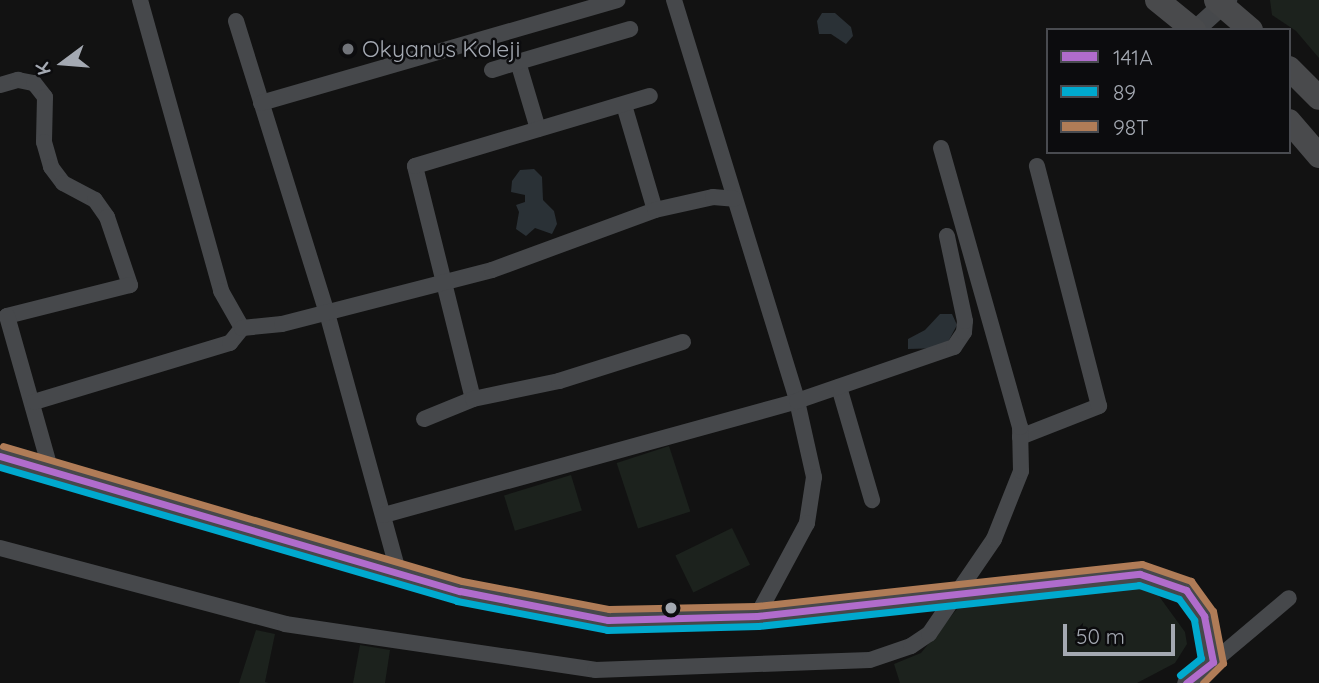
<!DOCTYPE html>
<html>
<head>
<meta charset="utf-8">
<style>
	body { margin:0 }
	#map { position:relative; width:1319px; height:683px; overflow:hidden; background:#121212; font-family:Quicksand,sans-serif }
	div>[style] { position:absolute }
	.green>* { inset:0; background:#1c221d; transform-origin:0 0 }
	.water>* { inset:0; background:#2a3136 }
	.minor>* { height:16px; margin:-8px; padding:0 8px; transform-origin:8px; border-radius:8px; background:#46484b }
	.tertiary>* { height:19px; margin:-9.5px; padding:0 9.5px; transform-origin:9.5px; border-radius:9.5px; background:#46484b }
	.primary>* { height:24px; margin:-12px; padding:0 12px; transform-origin:12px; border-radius:12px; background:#494a4c }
	.bus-1>* { height:7px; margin:-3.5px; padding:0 3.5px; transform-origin:3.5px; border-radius:3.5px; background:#b06ccc }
	.bus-2>* { height:7px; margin:-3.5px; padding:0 3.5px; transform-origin:3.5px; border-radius:3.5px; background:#00a9ce }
	.bus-3>* { height:7px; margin:-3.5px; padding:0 3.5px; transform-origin:3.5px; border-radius:3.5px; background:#b07c57 }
	.dots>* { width:19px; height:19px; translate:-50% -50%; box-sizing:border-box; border:4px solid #0c0c0e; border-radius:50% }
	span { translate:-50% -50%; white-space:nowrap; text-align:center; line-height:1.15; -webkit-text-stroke:5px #0c0c0e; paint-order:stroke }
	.poi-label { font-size:23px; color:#a4a9b2 }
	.left { translate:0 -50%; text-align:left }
	.legend { position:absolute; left:1046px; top:28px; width:245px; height:126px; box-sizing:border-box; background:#0c0c0e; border:2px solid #494b50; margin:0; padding:9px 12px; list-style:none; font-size:21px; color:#a4a9b2 }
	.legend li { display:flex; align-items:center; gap:14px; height:35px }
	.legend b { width:35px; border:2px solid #494b50 }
	.north { position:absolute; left:28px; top:28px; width:70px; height:70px; -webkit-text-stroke:5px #0c0c0e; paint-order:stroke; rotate:254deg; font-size:19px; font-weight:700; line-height:28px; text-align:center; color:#a4a9b2 }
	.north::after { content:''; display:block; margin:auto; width:24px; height:32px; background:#a4a9b2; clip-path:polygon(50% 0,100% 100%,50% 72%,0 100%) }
	.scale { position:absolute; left:1063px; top:624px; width:112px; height:32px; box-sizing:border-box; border:4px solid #a4a9b2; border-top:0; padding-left:9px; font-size:21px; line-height:24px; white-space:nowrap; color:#a4a9b2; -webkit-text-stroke:5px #0c0c0e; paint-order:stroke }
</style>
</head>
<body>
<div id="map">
	<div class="green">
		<div style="clip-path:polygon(1270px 0,1319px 0,1319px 58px,1296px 31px,1272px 15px)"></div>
		<div style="left:669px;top:446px;width:69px;height:55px;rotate:72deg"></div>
		<div style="left:571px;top:475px;width:37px;height:70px;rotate:73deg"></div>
		<div style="left:732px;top:528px;width:41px;height:63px;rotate:64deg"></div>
		<div style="clip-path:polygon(1130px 585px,1156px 592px,1185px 632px,1187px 644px,1175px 663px,1137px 683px,900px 683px,894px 664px,921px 653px,957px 609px)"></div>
		<div style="clip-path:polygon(256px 630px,275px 634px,265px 682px,269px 683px,239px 683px)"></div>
		<div style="clip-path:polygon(360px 645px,390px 650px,385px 683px,353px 683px)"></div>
	</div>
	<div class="water">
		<div style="clip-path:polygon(822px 13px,835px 13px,851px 27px,853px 36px,846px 44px,831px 34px,819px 34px,817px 21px)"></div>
		<div style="clip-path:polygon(534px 169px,542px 177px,543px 200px,554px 211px,557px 224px,552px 234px,535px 228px,526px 236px,516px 229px,519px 212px,516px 205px,525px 202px,525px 195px,511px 192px,512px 181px,520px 170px)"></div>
		<div style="clip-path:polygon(940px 314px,952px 314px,957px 325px,949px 340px,941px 348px,908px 349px,908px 339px,925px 330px)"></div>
	</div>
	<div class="minor">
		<div style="left:140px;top:0;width:302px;rotate:74.4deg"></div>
		<div style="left:221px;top:291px;width:43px;rotate:60.4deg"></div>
		<div style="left:674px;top:0;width:419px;rotate:72.9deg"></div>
		<div style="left:797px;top:401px;width:78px;rotate:77.4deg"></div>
		<div style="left:814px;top:477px;width:47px;rotate:98.7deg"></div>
		<div style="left:807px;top:523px;width:106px;rotate:118.3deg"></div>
		<div style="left:236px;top:21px;width:306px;rotate:72.7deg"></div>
		<div style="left:327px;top:313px;width:271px;rotate:74.6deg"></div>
		<div style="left:492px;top:70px;width:27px;rotate:-17deg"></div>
		<div style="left:0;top:85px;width:19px;rotate:-16deg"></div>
		<div style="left:18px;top:80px;width:16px;rotate:11deg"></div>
		<div style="left:34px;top:83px;width:18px;rotate:52deg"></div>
		<div style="left:45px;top:97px;width:45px;rotate:91.3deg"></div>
		<div style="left:44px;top:142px;width:26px;rotate:74deg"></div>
		<div style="left:51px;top:167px;width:20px;rotate:53deg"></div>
		<div style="left:63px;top:183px;width:36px;rotate:28deg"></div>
		<div style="left:95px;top:200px;width:21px;rotate:55deg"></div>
		<div style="left:107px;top:217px;width:72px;rotate:71.3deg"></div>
		<div style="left:130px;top:285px;width:127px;rotate:165.9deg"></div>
		<div style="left:7px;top:316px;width:161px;rotate:74.2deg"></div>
		<div style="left:261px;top:103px;width:371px;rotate:-16.1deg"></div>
		<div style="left:624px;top:105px;width:109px;rotate:73.6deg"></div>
		<div style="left:538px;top:129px;width:70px;rotate:-106.6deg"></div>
		<div style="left:518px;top:62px;width:117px;rotate:-16.4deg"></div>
		<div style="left:839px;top:387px;width:118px;rotate:73.7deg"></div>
		<div style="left:473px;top:399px;width:240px;rotate:-104deg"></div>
		<div style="left:415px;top:166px;width:245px;rotate:-16.6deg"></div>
		<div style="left:34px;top:402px;width:205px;rotate:-16.8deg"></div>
		<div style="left:230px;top:343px;width:19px;rotate:-51deg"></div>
		<div style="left:242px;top:328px;width:40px;rotate:-5.7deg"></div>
		<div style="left:282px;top:324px;width:217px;rotate:-14.4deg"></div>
		<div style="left:492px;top:270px;width:174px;rotate:-20.2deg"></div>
		<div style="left:655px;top:210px;width:59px;rotate:-12.6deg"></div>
		<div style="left:713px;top:197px;width:21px;rotate:5deg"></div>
		<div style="left:424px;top:419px;width:53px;rotate:-22.2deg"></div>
		<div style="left:473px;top:399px;width:88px;rotate:-11.8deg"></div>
		<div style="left:559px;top:381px;width:130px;rotate:-17.5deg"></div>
		<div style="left:1020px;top:437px;width:85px;rotate:-21.4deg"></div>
		<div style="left:1099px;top:406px;width:248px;rotate:-104.5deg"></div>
		<div style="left:384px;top:515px;width:428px;rotate:-15.4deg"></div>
		<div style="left:797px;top:401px;width:166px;rotate:-19deg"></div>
		<div style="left:954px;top:347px;width:18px;rotate:-56deg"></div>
		<div style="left:964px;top:332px;width:11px;rotate:-85deg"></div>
		<div style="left:965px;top:321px;width:87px;rotate:-102deg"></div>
		<div style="left:0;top:548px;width:295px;rotate:14.9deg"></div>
		<div style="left:285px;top:624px;width:313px;rotate:8.4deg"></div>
		<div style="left:595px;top:670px;width:275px;rotate:-2.1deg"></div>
		<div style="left:870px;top:660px;width:43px;rotate:-18.9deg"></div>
		<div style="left:911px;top:646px;width:22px;rotate:-34deg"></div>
		<div style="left:929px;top:634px;width:115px;rotate:-55.6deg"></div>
		<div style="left:994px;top:539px;width:73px;rotate:-68.3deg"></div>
		<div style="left:1021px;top:471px;width:44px;rotate:-91.3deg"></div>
		<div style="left:1020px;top:427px;width:290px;rotate:-105.8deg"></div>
		<div style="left:1213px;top:662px;width:99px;rotate:-40.1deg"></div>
	</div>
	<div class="tertiary">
		<div style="left:1194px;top:30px;width:45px;rotate:-42.3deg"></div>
		<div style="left:0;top:456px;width:479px;rotate:16.4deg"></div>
		<div style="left:460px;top:591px;width:151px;rotate:11.1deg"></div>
		<div style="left:608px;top:620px;width:149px;rotate:-1.5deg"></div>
		<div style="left:757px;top:616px;width:385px;rotate:-6.3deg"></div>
		<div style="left:1140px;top:574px;width:49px;rotate:19.2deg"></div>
		<div style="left:1186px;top:590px;width:32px;rotate:55deg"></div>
		<div style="left:1204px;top:616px;width:47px;rotate:78.9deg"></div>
		<div style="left:1213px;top:662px;width:34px;rotate:142deg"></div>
	</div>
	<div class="primary">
		<div style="left:1157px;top:0;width:48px;rotate:39deg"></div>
		<div style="left:1216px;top:0;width:46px;rotate:40.6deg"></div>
		<div style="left:1289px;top:68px;width:42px;rotate:45deg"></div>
		<div style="left:1289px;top:121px;width:46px;rotate:49.4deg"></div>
	</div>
	<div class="bus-1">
		<div style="left:0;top:456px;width:479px;rotate:16.4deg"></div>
		<div style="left:460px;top:591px;width:151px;rotate:11.1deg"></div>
		<div style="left:608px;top:620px;width:149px;rotate:-1.5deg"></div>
		<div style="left:757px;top:616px;width:385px;rotate:-6.3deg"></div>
		<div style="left:1140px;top:574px;width:49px;rotate:19.2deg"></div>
		<div style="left:1186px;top:590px;width:32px;rotate:55deg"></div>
		<div style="left:1204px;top:616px;width:47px;rotate:78.9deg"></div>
		<div style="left:1213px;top:662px;width:34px;rotate:142deg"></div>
	</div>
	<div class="bus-2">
		<div style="left:0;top:467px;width:476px;rotate:16.3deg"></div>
		<div style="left:457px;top:601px;width:153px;rotate:10.9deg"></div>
		<div style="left:607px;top:630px;width:151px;rotate:-1.5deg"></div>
		<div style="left:758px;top:626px;width:383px;rotate:-6.1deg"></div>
		<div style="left:1139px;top:585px;width:42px;rotate:19.3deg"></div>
		<div style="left:1179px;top:599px;width:26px;rotate:54deg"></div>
		<div style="left:1194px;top:620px;width:39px;rotate:80deg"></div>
		<div style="left:1201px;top:658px;width:27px;rotate:141deg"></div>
	</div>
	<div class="bus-3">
		<div style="left:3px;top:446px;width:478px;rotate:16.4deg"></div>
		<div style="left:462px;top:581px;width:150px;rotate:10.8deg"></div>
		<div style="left:609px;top:609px;width:147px;rotate:-1.2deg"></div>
		<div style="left:756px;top:606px;width:388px;rotate:-6.2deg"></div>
		<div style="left:1142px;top:564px;width:52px;rotate:19.1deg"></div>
		<div style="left:1191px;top:581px;width:37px;rotate:54deg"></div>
		<div style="left:1213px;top:611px;width:53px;rotate:79.1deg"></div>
		<div style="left:1223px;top:663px;width:28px;rotate:135deg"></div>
	</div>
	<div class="dots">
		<div style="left:348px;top:49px;background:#71747a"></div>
		<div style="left:671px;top:608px;background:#a4a9b2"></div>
	</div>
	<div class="poi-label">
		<span class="left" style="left:362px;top:49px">Okyanus Koleji</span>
	</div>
	<ul class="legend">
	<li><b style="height:9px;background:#b06ccc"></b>141A</li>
	<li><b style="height:9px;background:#00a9ce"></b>89</li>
	<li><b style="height:9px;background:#b07c57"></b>98T</li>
	</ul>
	<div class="north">K</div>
	<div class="scale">50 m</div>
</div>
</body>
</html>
